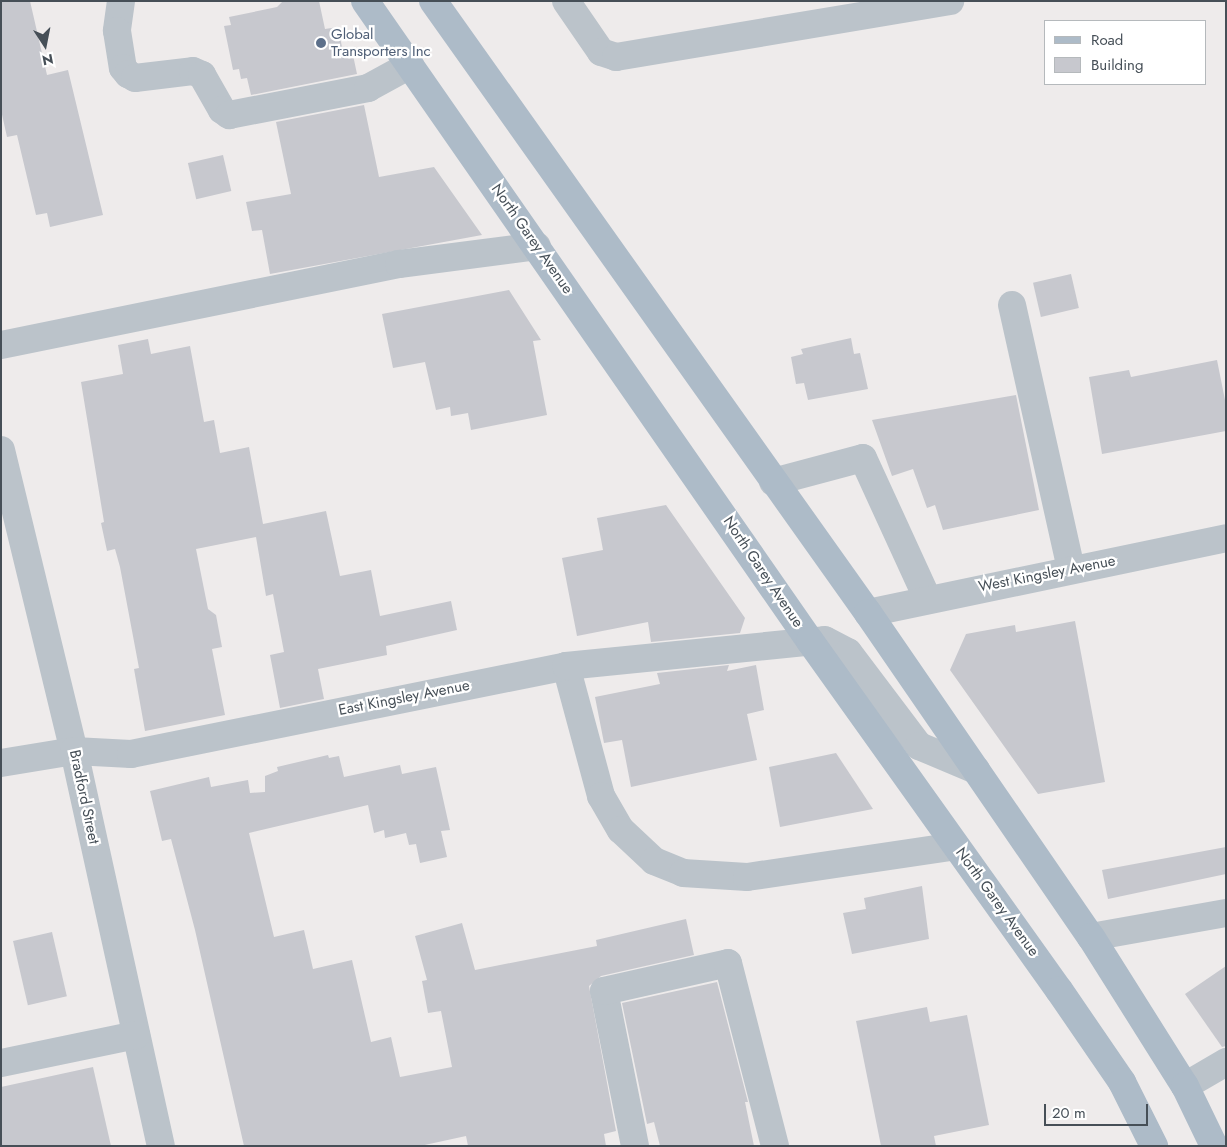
<!DOCTYPE html>
<html>
<head>
<meta charset="utf-8">
<style>
	body { margin:0 }
	#map { position:relative; width:1227px; height:1147px; overflow:hidden; background:#eeebeb; font-family:Jost,sans-serif }
	div>[style] { position:absolute }
	.building>* { inset:0; background:#c7c8ce; transform-origin:0 0 }
	.minor>* { height:28px; margin:-14px; padding:0 14px; transform-origin:14px; border-radius:14px; background:#bbc3ca }
	.major>* { height:28px; margin:-14px; padding:0 14px; transform-origin:14px; border-radius:14px; background:#adbbc8 }
	.dots>* { width:14px; height:14px; translate:-50% -50%; box-sizing:border-box; border:2px solid #fff; border-radius:50% }
	span { translate:-50% -50%; white-space:nowrap; text-align:center; line-height:1.15; -webkit-text-stroke:4.5px #fff; paint-order:stroke }
	.service-label { font-size:15px; color:#4e5e75 }
	.left { translate:0 -50%; text-align:left }
	.street-label { font-size:15px; color:#464f57 }
	.frame { position:absolute; inset:0; border:2px solid #464f57; pointer-events:none }
	.legend { position:absolute; left:1044px; top:20px; width:162px; height:65px; box-sizing:border-box; background:#fff; border:1px solid #b5b9bc; margin:0; padding:6px 9px; list-style:none; font-size:15px; color:#464f57 }
	.legend li { display:flex; align-items:center; gap:10px; height:25px }
	.legend b { width:25px; border:1px solid #b5b9bc }
	.north { position:absolute; left:20px; top:20px; width:50px; height:50px; -webkit-text-stroke:4px #fff; paint-order:stroke; rotate:169deg; font-size:14px; font-weight:700; line-height:20px; text-align:center; color:#464f57 }
	.north::after { content:''; display:block; margin:auto; width:18px; height:22px; background:#464f57; clip-path:polygon(50% 0,100% 100%,50% 72%,0 100%) }
	.scale { position:absolute; left:1044px; top:1104px; width:104px; height:22px; box-sizing:border-box; border:2px solid #464f57; border-top:0; padding-left:6px; font-size:15px; line-height:18px; white-space:nowrap; color:#464f57; -webkit-text-stroke:4px #fff; paint-order:stroke }
</style>
</head>
<body>
<div id="map">
	<div class="building">
		<div style="clip-path:polygon(1px 1px,30px 1px,47px 75px,68px 70px,103px 215px,50px 227px,47px 213px,36px 215px,17px 135px,7px 137px,1px 110px)"></div>
		<div style="clip-path:polygon(283px 1px,319px 1px,325px 29px,338px 27px,344px 57px,353px 55px,357px 74px,251px 95px,247px 78px,241px 79px,239px 69px,233px 70px,224px 26px,231px 25px,229px 17px,277px 7px)"></div>
		<div style="clip-path:polygon(364px 105px,379px 177px,434px 167px,482px 235px,270px 274px,262px 230px,252px 231px,246px 202px,291px 194px,276px 122px)"></div>
		<div style="left:223px;top:155px;width:37px;height:36px;rotate:77deg"></div>
		<div style="left:1071px;top:274px;width:35px;height:39px;rotate:77deg"></div>
		<div style="clip-path:polygon(509px 290px,541px 340px,533px 341px,547px 415px,471px 430px,468px 413px,451px 416px,450px 407px,436px 410px,425px 362px,393px 368px,382px 314px)"></div>
		<div style="clip-path:polygon(851px 338px,854px 354px,860px 353px,868px 389px,808px 400px,804px 383px,796px 384px,791px 357px,803px 354px,801px 349px)"></div>
		<div style="clip-path:polygon(148px 339px,151px 354px,190px 346px,204px 422px,214px 420px,220px 453px,249px 447px,263px 524px,326px 511px,340px 576px,371px 570px,380px 616px,451px 601px,457px 630px,386px 646px,387px 655px,318px 669px,324px 699px,280px 708px,270px 655px,284px 652px,273px 594px,266px 596px,256px 537px,196px 549px,208px 609px,216px 615px,222px 647px,212px 649px,225px 715px,145px 731px,134px 669px,139px 668px,120px 567px,115px 549px,107px 551px,101px 523px,104px 522px,81px 382px,123px 374px,118px 345px)"></div>
		<div style="clip-path:polygon(1217px 360px,1226px 405px,1226px 431px,1102px 454px,1089px 377px,1129px 370px,1131px 377px)"></div>
		<div style="clip-path:polygon(1016px 395px,1039px 510px,943px 530px,935px 505px,927px 508px,913px 469px,892px 476px,872px 420px)"></div>
		<div style="clip-path:polygon(666px 505px,745px 618px,740px 633px,651px 642px,648px 622px,577px 636px,562px 558px,603px 550px,597px 518px)"></div>
		<div style="clip-path:polygon(1075px 621px,1105px 782px,1038px 794px,950px 670px,966px 634px,1015px 625px,1016px 632px)"></div>
		<div style="clip-path:polygon(729px 665px,727px 671px,756px 665px,764px 710px,747px 714px,757px 760px,631px 787px,622px 740px,604px 743px,595px 697px,660px 684px,657px 673px)"></div>
		<div style="clip-path:polygon(836px 753px,873px 809px,780px 827px,769px 767px)"></div>
		<div style="clip-path:polygon(328px 755px,329px 758px,339px 756px,344px 777px,400px 765px,402px 774px,436px 767px,450px 830px,441px 831px,447px 857px,420px 863px,416px 844px,409px 845px,406px 833px,385px 838px,384px 830px,374px 833px,368px 805px,249px 833px,274px 937px,304px 930px,313px 969px,352px 960px,371px 1042px,391px 1037px,400px 1077px,452px 1067px,441px 1011px,428px 1013px,422px 981px,427px 980px,415px 936px,462px 923px,475px 970px,597px 946px,596px 940px,686px 919px,694px 955px,601px 976px,589px 986px,616px 1131px,604px 1134px,606px 1146px,468px 1146px,466px 1136px,420px 1146px,244px 1146px,195px 930px,171px 839px,162px 841px,150px 791px,209px 777px,211px 787px,248px 780px,250px 793px,265px 792px,265px 776px,278px 771px,277px 767px)"></div>
		<div style="clip-path:polygon(1226px 847px,1226px 874px,1108px 899px,1102px 870px)"></div>
		<div style="clip-path:polygon(922px 886px,929px 939px,852px 954px,843px 913px,866px 909px,864px 898px)"></div>
		<div style="left:52px;top:932px;width:66px;height:40px;rotate:77deg"></div>
		<div style="clip-path:polygon(1226px 966px,1226px 1046px,1222px 1047px,1185px 994px)"></div>
		<div style="clip-path:polygon(717px 982px,748px 1102px,745px 1102px,754px 1146px,660px 1146px,654px 1122px,647px 1124px,622px 1003px)"></div>
		<div style="clip-path:polygon(927px 1007px,930px 1022px,967px 1015px,989px 1125px,934px 1136px,936px 1146px,881px 1146px,856px 1021px)"></div>
		<div style="clip-path:polygon(93px 1067px,111px 1146px,1px 1146px,1px 1087px)"></div>
	</div>
	<div class="minor">
		<div style="left:121px;top:1px;width:30px;rotate:98deg"></div>
		<div style="left:117px;top:31px;width:37px;rotate:81deg"></div>
		<div style="left:123px;top:68px;width:8px;rotate:50deg"></div>
		<div style="left:128px;top:74px;width:8px;rotate:30deg"></div>
		<div style="left:135px;top:78px;width:58px;rotate:-6.9deg"></div>
		<div style="left:193px;top:71px;width:10px;rotate:24deg"></div>
		<div style="left:202px;top:75px;width:40px;rotate:60.3deg"></div>
		<div style="left:222px;top:110px;width:9px;rotate:36deg"></div>
		<div style="left:229px;top:115px;width:142px;rotate:-11deg"></div>
		<div style="left:368px;top:88px;width:48px;rotate:-28.7deg"></div>
		<div style="left:566px;top:1px;width:62px;rotate:55.5deg"></div>
		<div style="left:601px;top:52px;width:16px;rotate:18deg"></div>
		<div style="left:616px;top:57px;width:339px;rotate:-9.5deg"></div>
		<div style="left:1012px;top:305px;width:271px;rotate:77.4deg"></div>
		<div style="left:1px;top:345px;width:406px;rotate:-11.5deg"></div>
		<div style="left:399px;top:264px;width:139px;rotate:-7.4deg"></div>
		<div style="left:1px;top:450px;width:310px;rotate:76.4deg"></div>
		<div style="left:74px;top:751px;width:404px;rotate:77.6deg"></div>
		<div style="left:773px;top:482px;width:93px;rotate:-14.9deg"></div>
		<div style="left:863px;top:458px;width:154px;rotate:65.4deg"></div>
		<div style="left:868px;top:613px;width:366px;rotate:-11.8deg"></div>
		<div style="left:566px;top:666px;width:135px;rotate:74.9deg"></div>
		<div style="left:601px;top:796px;width:39px;rotate:60deg"></div>
		<div style="left:621px;top:830px;width:45px;rotate:43.2deg"></div>
		<div style="left:654px;top:861px;width:31px;rotate:22deg"></div>
		<div style="left:683px;top:873px;width:64px;rotate:3.6deg"></div>
		<div style="left:747px;top:877px;width:211px;rotate:-8.4deg"></div>
		<div style="left:1px;top:763px;width:74px;rotate:-9.3deg"></div>
		<div style="left:74px;top:751px;width:57px;rotate:3deg"></div>
		<div style="left:131px;top:754px;width:444px;rotate:-11.4deg"></div>
		<div style="left:566px;top:666px;width:260px;rotate:-5.7deg"></div>
		<div style="left:825px;top:640px;width:26px;rotate:28deg"></div>
		<div style="left:848px;top:652px;width:118px;rotate:52.9deg"></div>
		<div style="left:919px;top:746px;width:62px;rotate:22.8deg"></div>
		<div style="left:1091px;top:937px;width:137px;rotate:-10.1deg"></div>
		<div style="left:1px;top:1063px;width:138px;rotate:-11.7deg"></div>
		<div style="left:1185px;top:1086px;width:48px;rotate:-30.3deg"></div>
		<div style="left:635px;top:1146px;width:158px;rotate:-101.3deg"></div>
		<div style="left:604px;top:991px;width:127px;rotate:-12.7deg"></div>
		<div style="left:728px;top:963px;width:189px;rotate:75.6deg"></div>
	</div>
	<div class="major">
		<div style="left:365px;top:1px;width:780px;rotate:55.19deg"></div>
		<div style="left:810px;top:641px;width:429px;rotate:54.5deg"></div>
		<div style="left:1059px;top:990px;width:112px;rotate:55.6deg"></div>
		<div style="left:1122px;top:1082px;width:72px;rotate:63.4deg"></div>
		<div style="left:433px;top:1px;width:751px;rotate:54.6deg"></div>
		<div style="left:868px;top:613px;width:393px;rotate:55.5deg"></div>
		<div style="left:1091px;top:937px;width:176px;rotate:57.8deg"></div>
		<div style="left:1185px;top:1086px;width:67px;rotate:64.2deg"></div>
	</div>
	<div class="dots">
		<div style="left:321px;top:43px;background:#5c6f8a"></div>
	</div>
	<div class="service-label">
		<span class="left" style="left:331px;top:43px">Global<br>Transporters Inc</span>
	</div>
	<div class="street-label">
		<span style="left:532px;top:239px;rotate:55deg">North Garey Avenue</span>
		<span style="left:763px;top:572px;rotate:56deg">North Garey Avenue</span>
		<span style="left:1047px;top:574px;rotate:-11deg">West Kingsley Avenue</span>
		<span style="left:404px;top:698px;rotate:-11deg">East Kingsley Avenue</span>
		<span style="left:84px;top:797px;rotate:78deg">Bradford Street</span>
		<span style="left:997px;top:902px;rotate:54deg">North Garey Avenue</span>
	</div>
	<div class="frame"></div>
	<ul class="legend">
	<li><b style="height:6px;background:#adbbc8"></b>Road</li>
	<li><b style="height:14px;background:#c7c8ce"></b>Building</li>
	</ul>
	<div class="north">N</div>
	<div class="scale">20 m</div>
</div>
</body>
</html>
